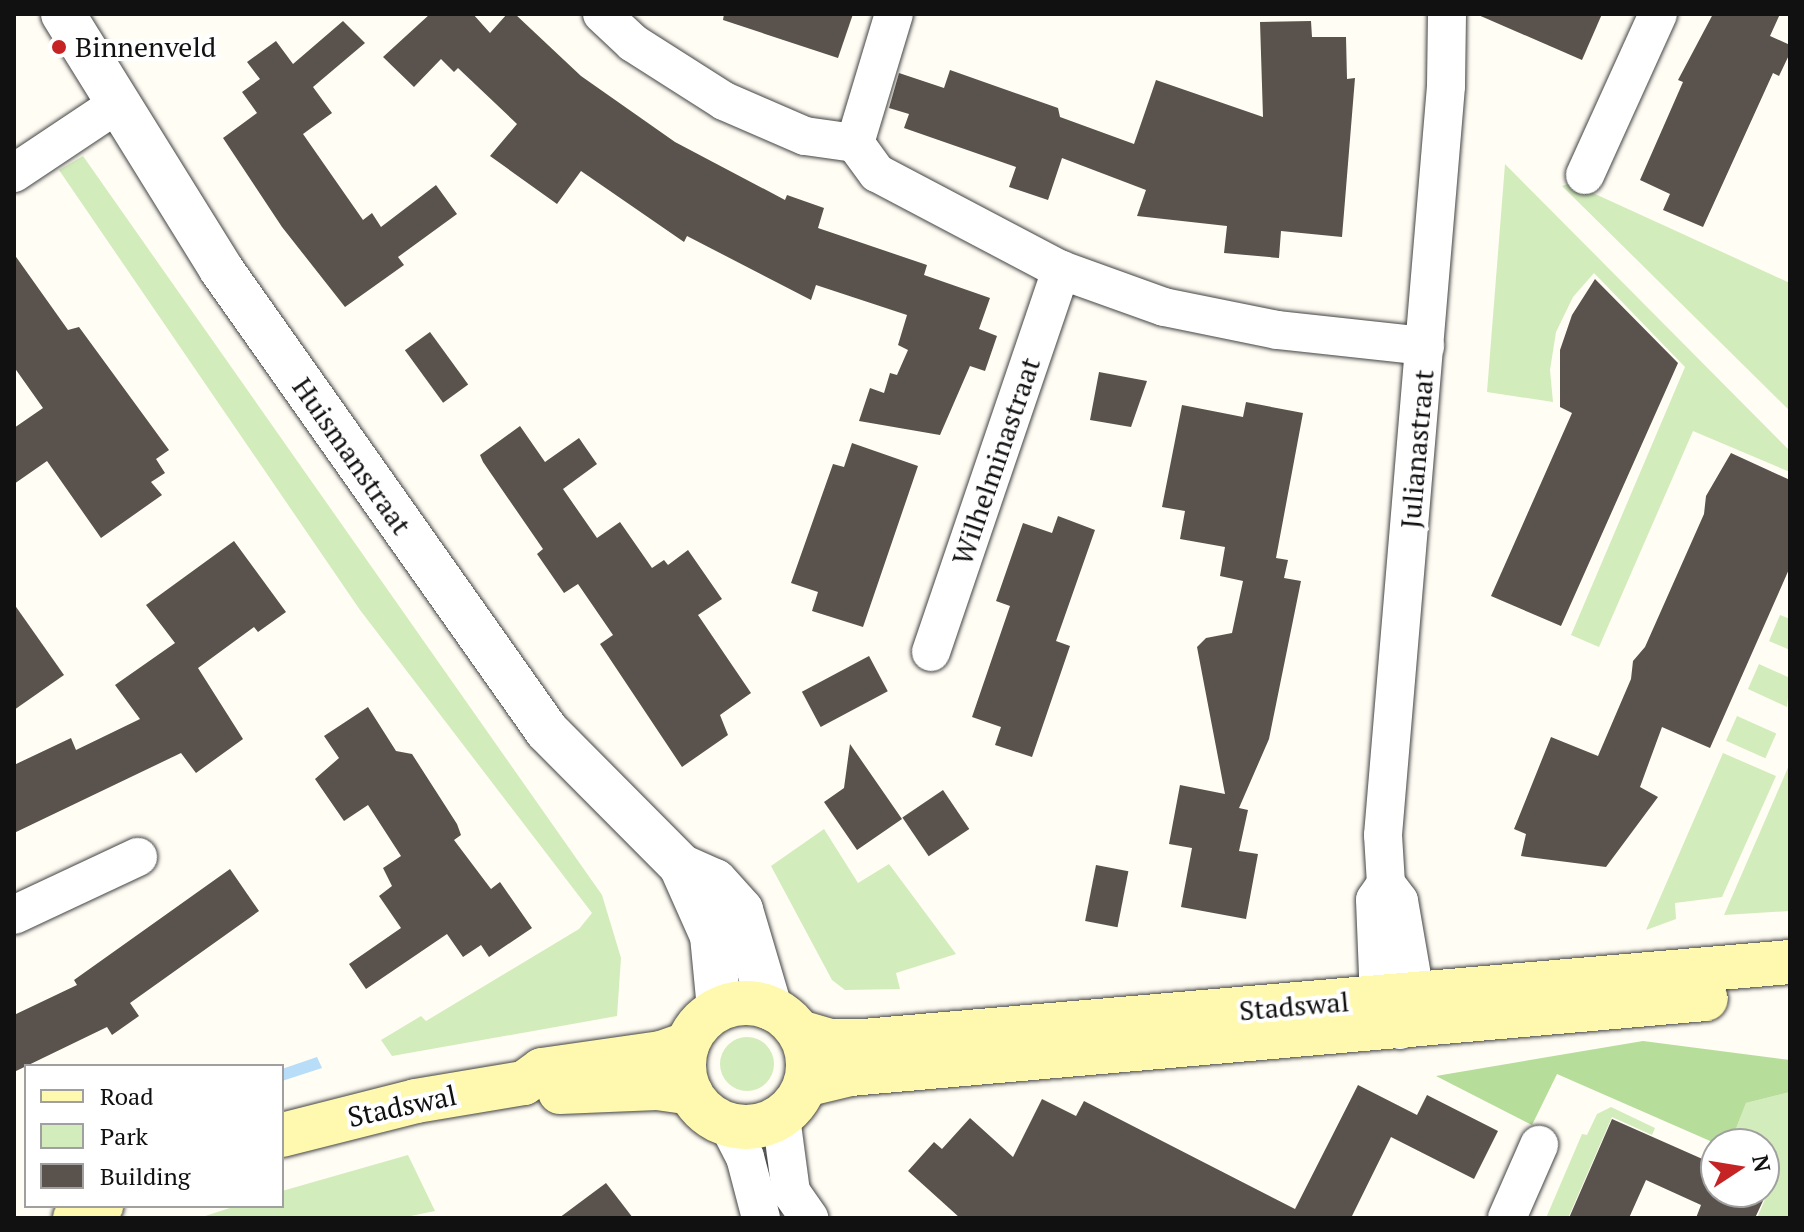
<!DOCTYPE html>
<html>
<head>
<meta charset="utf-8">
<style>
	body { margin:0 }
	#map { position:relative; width:1804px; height:1232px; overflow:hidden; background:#fffdf4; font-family:"PT Serif",serif }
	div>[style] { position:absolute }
	.green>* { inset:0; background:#d3ecbc; transform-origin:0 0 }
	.round { border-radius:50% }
	.forest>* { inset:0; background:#b6dd9a }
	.water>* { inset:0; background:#b7ddf8 }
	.building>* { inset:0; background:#5a524c; transform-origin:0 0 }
	.roads { filter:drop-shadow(0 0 2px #444) drop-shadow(0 0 2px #444) }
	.minor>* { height:38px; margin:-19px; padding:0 19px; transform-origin:19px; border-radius:19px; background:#fff }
	.tertiary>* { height:44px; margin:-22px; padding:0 22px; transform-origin:22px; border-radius:22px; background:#fff }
	.secondary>* { height:44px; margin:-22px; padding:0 22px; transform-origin:22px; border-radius:22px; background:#fff9af }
	.secondary>.ring { margin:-22px; padding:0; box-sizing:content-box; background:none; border:44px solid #fff9af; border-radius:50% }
	.dots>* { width:22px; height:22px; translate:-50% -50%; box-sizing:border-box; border:4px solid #fff; border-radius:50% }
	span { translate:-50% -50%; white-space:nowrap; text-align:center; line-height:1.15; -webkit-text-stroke:8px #fff; paint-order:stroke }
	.poi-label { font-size:28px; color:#111 }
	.left { translate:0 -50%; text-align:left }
	.street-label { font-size:28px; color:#111 }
	.frame { position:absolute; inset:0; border:16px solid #111; pointer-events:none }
	.legend { position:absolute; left:24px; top:1064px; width:260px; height:144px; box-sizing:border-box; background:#fff; border:2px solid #a0a0a0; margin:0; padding:10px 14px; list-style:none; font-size:24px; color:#111 }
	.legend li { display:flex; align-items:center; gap:16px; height:40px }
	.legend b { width:40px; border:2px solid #a0a0a0 }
	.north { position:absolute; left:1700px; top:1128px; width:80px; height:80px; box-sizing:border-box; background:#fff; border:2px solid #a0a0a0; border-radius:50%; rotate:78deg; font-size:22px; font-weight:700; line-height:32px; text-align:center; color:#111 }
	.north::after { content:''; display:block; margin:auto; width:28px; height:36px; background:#c62324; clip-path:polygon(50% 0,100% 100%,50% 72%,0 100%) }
</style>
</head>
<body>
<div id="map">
	<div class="green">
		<div style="clip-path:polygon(83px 156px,602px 895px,621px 958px,617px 1016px,392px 1056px,381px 1040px,421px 1016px,426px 1021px,579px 929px,592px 913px,360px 610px,59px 170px)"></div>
		<div style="clip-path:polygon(1505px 164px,1790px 451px,1790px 472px,1693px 431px,1599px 647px,1571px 635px,1685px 367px,1594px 273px,1573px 297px,1556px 332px,1550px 370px,1553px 402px,1487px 392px)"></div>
		<div style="clip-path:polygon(1571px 183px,1790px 283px,1790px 411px,1562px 186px)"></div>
		<div style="clip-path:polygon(1780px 615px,1790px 619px,1790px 650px,1769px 641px)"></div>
		<div style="clip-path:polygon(1759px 664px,1790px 678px,1787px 707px,1748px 689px)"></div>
		<div style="left:1737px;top:716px;width:43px;height:27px;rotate:24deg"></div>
		<div style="clip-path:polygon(1723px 753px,1776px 776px,1722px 897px,1675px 903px,1676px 919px,1646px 930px)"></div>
		<div style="clip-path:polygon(1790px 763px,1790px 911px,1724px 915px)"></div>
		<div style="clip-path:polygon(824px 829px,858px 883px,889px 864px,956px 954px,896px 973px,900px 989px,845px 990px,832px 980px,771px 866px)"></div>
		<div class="round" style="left:720px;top:1037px;width:54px;height:54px"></div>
		<div style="clip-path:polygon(1790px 1092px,1790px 1218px,1757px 1218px,1777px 1171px,1764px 1165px,1764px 1144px,1730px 1144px,1746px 1103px)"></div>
		<div style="clip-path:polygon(1611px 1107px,1655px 1128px,1652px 1135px,1612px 1117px,1568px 1218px,1546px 1218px,1582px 1134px,1587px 1135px,1597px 1114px)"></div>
		<div style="clip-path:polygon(408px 1155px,435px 1211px,401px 1218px,199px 1218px,236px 1206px,282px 1206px,282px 1191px)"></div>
	</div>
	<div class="forest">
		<div style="clip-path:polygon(1643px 1041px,1790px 1060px,1790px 1092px,1746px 1103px,1730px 1144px,1717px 1144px,1557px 1074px,1532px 1125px,1436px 1076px)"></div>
	</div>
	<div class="water">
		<div style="clip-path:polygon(317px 1057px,322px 1068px,282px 1081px,282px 1069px)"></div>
	</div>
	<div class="building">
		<div style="clip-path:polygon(430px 14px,473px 14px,490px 33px,507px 14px,515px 14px,581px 76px,675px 142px,785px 200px,787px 195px,824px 208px,818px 228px,927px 265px,924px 275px,990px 298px,979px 329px,997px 336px,985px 371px,970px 366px,940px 435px,859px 421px,870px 388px,884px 393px,890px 373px,897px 375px,908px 350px,898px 345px,907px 315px,816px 285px,811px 300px,687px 236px,684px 242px,581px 171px,557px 204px,490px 156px,517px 124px,458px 68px,454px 72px,441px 59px,414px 87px,383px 57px)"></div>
		<div style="clip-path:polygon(724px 14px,853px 14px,838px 58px,723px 20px)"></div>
		<div style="clip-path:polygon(1476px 14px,1602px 14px,1582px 60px)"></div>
		<div style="clip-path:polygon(1713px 14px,1780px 14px,1770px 36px,1790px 45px,1790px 53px,1779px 76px,1773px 73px,1703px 227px,1663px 210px,1670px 194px,1640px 180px,1683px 82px,1678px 80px)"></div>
		<div style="clip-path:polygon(343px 21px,365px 43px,313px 87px,332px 113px,303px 134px,363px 220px,372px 213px,381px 227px,436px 185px,457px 214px,398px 257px,404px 265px,345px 307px,282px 227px,223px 138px,257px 113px,242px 92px,260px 79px,247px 62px,276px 41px,293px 64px)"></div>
		<div style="clip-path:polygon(1311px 21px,1312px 37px,1346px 37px,1347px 79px,1355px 78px,1342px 237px,1281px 231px,1279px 258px,1224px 253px,1227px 226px,1137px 216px,1146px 190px,1062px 158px,1048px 200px,1009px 187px,1016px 167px,904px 128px,909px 114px,889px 108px,899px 73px,944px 88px,950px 70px,1058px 108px,1060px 117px,1134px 144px,1156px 80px,1263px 117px,1260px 22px)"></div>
		<div style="clip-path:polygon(14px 254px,68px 330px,79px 327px,169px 450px,156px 459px,165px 473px,151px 482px,162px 495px,101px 538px,47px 461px,14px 484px,14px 428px,43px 408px,14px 367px)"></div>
		<div style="clip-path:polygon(1595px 279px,1678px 363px,1561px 626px,1491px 596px,1572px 413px,1560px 407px,1560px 350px,1572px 315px)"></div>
		<div style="left:430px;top:332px;width:65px;height:31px;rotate:54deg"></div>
		<div style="clip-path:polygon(1099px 372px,1147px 381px,1131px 427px,1090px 420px)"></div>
		<div style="clip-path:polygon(1246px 402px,1303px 413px,1276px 558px,1288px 560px,1284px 578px,1301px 581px,1269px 739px,1239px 808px,1248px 810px,1239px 851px,1258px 854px,1246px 919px,1181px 907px,1192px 848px,1169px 844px,1180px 785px,1225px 794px,1197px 647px,1206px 638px,1232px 633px,1243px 581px,1220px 576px,1225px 547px,1180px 539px,1185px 511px,1162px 507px,1182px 405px,1243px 417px)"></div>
		<div style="clip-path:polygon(520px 426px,545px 462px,579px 438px,597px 464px,563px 489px,597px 538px,620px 522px,652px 568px,664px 560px,668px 565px,688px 550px,722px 599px,698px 615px,751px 693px,720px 715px,728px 735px,682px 767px,600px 644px,613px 635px,578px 584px,564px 593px,537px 554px,543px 549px,483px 462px,480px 455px)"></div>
		<div style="clip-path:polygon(852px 443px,918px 466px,863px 627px,812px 611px,818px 592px,791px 583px,833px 464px,844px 467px)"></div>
		<div style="clip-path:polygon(1731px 453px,1790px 480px,1790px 567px,1710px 748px,1662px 727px,1640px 787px,1658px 797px,1606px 867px,1521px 856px,1526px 834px,1514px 829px,1551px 737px,1598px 756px,1631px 679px,1633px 661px,1645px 647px,1704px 514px,1706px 496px)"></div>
		<div style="clip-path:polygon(1058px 516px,1095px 530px,1056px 641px,1070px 646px,1032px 757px,995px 745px,1001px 727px,972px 717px,1010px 606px,996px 601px,1023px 523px,1052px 533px)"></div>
		<div style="clip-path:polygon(234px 541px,286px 612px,258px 632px,254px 627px,198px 668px,243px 739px,196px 773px,181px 753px,14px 833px,14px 765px,71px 738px,76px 750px,140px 719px,115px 685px,175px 643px,146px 605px)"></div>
		<div style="clip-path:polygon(14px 604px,64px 675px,14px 710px)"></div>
		<div style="left:869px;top:656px;width:40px;height:76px;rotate:62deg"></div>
		<div style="clip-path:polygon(368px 707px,396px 751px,412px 754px,457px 824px,461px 835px,454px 840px,491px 889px,500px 882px,532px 928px,489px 957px,481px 945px,463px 957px,447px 934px,366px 989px,349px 964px,401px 928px,379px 896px,392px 886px,383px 868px,401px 856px,368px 805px,344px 821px,315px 779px,339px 758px,324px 736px)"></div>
		<div style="clip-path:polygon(850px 744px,902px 819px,857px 850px,824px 802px,844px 788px)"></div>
		<div style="left:943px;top:790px;width:47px;height:49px;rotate:56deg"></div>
		<div style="left:1096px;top:865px;width:33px;height:57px;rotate:11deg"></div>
		<div style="clip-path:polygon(230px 869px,259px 911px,130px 1003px,139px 1016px,112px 1035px,107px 1027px,14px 1072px,14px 1015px,77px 985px,74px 980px)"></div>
		<div style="clip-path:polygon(1358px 1085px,1417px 1115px,1427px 1095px,1498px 1131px,1474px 1179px,1391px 1137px,1351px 1218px,960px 1218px,908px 1171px,934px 1142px,942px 1149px,970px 1118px,1013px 1157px,1042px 1099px,1076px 1116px,1084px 1101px,1295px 1209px)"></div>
		<div style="clip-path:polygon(1612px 1119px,1716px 1165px,1716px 1192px,1769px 1188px,1755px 1218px,1696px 1218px,1701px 1205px,1646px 1180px,1629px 1218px,1569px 1218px)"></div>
		<div style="clip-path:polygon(606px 1183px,633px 1218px,559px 1218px)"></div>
	</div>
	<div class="roads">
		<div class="minor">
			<div style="left:602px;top:14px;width:42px;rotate:43.1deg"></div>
			<div style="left:633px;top:43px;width:108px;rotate:32.5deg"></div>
			<div style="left:724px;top:101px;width:88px;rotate:23.4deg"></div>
			<div style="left:805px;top:136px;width:50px;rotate:8deg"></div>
			<div style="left:855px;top:143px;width:37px;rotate:54deg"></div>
			<div style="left:877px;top:173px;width:208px;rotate:27.8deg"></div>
			<div style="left:1061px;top:270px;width:109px;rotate:19.8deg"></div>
			<div style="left:1164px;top:307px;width:115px;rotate:11.5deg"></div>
			<div style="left:1277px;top:330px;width:149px;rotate:6.2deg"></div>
			<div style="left:855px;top:143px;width:135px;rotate:-73.2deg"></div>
			<div style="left:14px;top:173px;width:123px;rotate:-33.7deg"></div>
			<div style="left:1585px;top:175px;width:177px;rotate:-65.6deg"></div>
			<div style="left:931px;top:652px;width:404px;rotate:-71.2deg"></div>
			<div style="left:1386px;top:884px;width:19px;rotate:125deg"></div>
			<div style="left:1375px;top:900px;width:99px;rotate:87.7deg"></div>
			<div style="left:1379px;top:999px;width:37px;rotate:56deg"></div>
			<div style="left:1400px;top:1030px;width:37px;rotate:-68deg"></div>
			<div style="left:1414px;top:996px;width:20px;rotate:-96deg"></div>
			<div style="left:1412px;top:976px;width:76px;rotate:-99.8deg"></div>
			<div style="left:1399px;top:901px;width:21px;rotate:-127deg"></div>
			<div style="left:1386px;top:884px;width:49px;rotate:-93.5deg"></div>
			<div style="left:1383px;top:835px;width:752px;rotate:-85.19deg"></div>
			<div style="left:1446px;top:86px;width:72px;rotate:-89.2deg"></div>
			<div style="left:14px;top:915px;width:137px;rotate:-25.1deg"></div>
			<div style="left:781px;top:1117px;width:76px;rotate:82.4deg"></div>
			<div style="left:791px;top:1192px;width:32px;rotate:55deg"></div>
			<div style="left:729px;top:1126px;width:35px;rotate:63deg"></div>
			<div style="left:745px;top:1157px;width:63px;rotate:75.3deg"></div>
			<div style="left:1507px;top:1218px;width:80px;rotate:-66.3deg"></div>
		</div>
		<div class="tertiary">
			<div style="left:63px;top:14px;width:300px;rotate:58.2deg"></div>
			<div style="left:221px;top:269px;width:565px;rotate:54.79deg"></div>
			<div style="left:547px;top:731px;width:190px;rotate:45.2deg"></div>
			<div style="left:681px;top:866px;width:37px;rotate:24deg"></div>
			<div style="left:715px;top:881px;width:39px;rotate:48deg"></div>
			<div style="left:741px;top:910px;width:102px;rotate:73.5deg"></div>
			<div style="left:681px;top:866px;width:77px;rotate:66.1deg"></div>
			<div style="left:712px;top:936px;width:73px;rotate:84.5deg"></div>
		</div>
		<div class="secondary">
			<div class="ring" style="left:684px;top:1003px;width:80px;height:80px"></div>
			<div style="left:799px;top:1032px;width:32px;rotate:16deg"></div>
			<div style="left:830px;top:1041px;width:33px"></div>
			<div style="left:863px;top:1041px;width:930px;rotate:-4.87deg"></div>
			<div style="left:805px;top:1085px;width:46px;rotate:-13.7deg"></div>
			<div style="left:850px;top:1074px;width:859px;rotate:-5.01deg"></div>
			<div style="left:560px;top:1092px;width:97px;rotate:-2.4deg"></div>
			<div style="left:657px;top:1088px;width:34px;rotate:8deg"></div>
			<div style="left:282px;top:1135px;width:138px;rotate:-14.2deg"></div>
			<div style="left:416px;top:1101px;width:109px;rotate:-9.5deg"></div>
			<div style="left:524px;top:1083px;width:22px;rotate:-36deg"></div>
			<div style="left:542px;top:1070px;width:120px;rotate:-8.1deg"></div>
			<div style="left:661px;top:1053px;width:28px;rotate:-19deg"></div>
			<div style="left:75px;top:1218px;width:29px;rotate:-25deg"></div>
		</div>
	</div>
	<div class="dots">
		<div style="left:59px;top:47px;background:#c62324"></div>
	</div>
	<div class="poi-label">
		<span class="left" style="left:75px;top:47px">Binnenveld</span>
	</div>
	<div class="street-label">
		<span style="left:1417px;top:449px;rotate:-85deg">Julianastraat</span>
		<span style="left:352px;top:456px;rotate:55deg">Huismanstraat</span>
		<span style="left:996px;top:461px;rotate:-71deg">Wilhelminastraat</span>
		<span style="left:1294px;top:1006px;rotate:-5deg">Stadswal</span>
		<span style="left:402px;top:1106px;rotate:-12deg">Stadswal</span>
	</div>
	<div class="frame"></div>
	<ul class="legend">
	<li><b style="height:10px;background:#fff9af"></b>Road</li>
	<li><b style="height:22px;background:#d3ecbc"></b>Park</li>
	<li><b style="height:22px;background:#5a524c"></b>Building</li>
	</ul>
	<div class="north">N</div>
</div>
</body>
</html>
